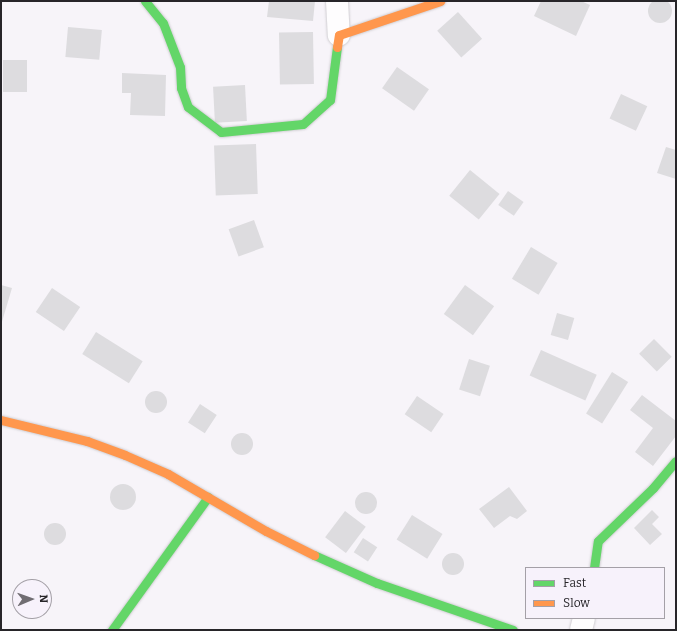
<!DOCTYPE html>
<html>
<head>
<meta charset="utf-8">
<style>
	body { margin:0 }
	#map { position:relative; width:677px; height:631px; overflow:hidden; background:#f7f4f9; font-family:Bitter,serif }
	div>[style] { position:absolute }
	.building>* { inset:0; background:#dddcdf; transform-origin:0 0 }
	.round { border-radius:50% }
	.roads { filter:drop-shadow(0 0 1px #cfcdd1) drop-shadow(0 0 1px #cfcdd1) }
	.street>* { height:22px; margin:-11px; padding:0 11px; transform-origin:11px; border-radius:11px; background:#fefdfe }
	.fast>* { height:9px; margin:-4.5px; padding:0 4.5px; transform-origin:4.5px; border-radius:4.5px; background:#63d668 }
	.slow>* { height:9px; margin:-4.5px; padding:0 4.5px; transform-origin:4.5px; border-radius:4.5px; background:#ff974d }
	span { translate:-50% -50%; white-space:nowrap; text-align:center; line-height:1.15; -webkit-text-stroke:4px #f7f2fb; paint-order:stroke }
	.frame { position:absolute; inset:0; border:2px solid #272529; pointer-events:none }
	.legend { position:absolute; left:525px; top:567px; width:140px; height:52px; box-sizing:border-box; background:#f7f2fb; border:1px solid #a4a0a7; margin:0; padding:5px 7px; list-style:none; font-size:12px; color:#272529 }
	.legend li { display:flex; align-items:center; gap:8px; height:20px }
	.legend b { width:20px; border:1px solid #a4a0a7 }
	.north { position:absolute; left:12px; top:579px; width:40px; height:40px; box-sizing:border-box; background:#f7f2fb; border:1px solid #a4a0a7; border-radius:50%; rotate:88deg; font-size:11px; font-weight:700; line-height:16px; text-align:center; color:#272529 }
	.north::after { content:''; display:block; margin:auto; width:14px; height:18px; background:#706d72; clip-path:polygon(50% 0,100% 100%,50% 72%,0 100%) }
</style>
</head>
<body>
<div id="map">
	<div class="building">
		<div class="round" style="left:648px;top:-1px;width:24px;height:24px"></div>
		<div style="clip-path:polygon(269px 1px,315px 1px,313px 21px,267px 17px)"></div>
		<div style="clip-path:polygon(541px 1px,581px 1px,590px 5px,576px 36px,534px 16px)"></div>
		<div style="left:458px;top:12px;width:36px;height:28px;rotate:48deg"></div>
		<div style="left:68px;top:27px;width:34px;height:30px;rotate:5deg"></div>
		<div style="left:313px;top:32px;width:52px;height:34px;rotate:89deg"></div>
		<div style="left:3px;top:60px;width:24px;height:32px"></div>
		<div style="left:397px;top:67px;width:39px;height:26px;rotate:35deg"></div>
		<div style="clip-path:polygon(122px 73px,166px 75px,165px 116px,130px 115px,131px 93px,122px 93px)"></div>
		<div style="left:245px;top:85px;width:36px;height:32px;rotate:87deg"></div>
		<div style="left:621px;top:94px;width:29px;height:27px;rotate:25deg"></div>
		<div style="left:256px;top:144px;width:50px;height:42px;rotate:88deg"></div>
		<div style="clip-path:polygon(666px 147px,676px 150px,676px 179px,657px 173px)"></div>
		<div style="left:470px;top:170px;width:38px;height:33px;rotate:39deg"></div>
		<div style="left:508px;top:191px;width:19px;height:17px;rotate:35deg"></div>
		<div style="left:254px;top:220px;width:29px;height:27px;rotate:70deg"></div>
		<div style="left:531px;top:247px;width:31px;height:37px;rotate:31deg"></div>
		<div style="clip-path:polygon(1px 285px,12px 288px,1px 325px)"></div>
		<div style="left:465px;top:285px;width:36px;height:36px;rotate:36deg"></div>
		<div style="left:52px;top:288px;width:34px;height:29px;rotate:34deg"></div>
		<div style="left:557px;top:313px;width:18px;height:23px;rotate:16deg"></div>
		<div style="left:96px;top:332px;width:55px;height:26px;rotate:32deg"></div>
		<div style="left:654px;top:339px;width:25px;height:21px;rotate:45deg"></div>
		<div style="left:541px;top:350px;width:61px;height:28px;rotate:24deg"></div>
		<div style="left:469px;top:359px;width:22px;height:32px;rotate:18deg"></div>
		<div style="left:612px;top:372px;width:19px;height:49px;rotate:32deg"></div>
		<div class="round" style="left:145px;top:391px;width:22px;height:22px"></div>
		<div style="clip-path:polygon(642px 395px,676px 421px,676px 436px,653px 466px,635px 452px,653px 428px,630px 410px)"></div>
		<div style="left:417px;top:396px;width:32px;height:22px;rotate:34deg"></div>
		<div style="left:200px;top:404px;width:20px;height:22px;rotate:33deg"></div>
		<div class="round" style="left:231px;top:433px;width:22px;height:22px"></div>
		<div class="round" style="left:110px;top:484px;width:26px;height:26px"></div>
		<div style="clip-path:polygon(509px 487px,527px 511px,517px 519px,510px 516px,494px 528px,479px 509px)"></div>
		<div class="round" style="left:355px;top:492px;width:22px;height:22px"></div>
		<div style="clip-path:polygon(652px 510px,659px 517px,652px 524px,662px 534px,650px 545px,634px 528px)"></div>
		<div style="left:345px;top:511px;width:26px;height:33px;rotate:37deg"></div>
		<div style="left:412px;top:515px;width:36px;height:29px;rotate:32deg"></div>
		<div class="round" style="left:44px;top:523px;width:22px;height:22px"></div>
		<div style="left:363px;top:538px;width:17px;height:17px;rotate:33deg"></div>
		<div class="round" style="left:442px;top:553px;width:22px;height:22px"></div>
	</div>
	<div class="roads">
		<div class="street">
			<div style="left:337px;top:1px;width:34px;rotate:87deg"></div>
			<div style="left:581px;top:630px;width:12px;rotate:-76deg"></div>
		</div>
		<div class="fast">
			<div style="left:145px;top:1px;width:28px;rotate:51deg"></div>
			<div style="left:163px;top:23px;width:47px;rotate:68.9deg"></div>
			<div style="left:180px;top:67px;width:21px;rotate:87deg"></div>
			<div style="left:181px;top:88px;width:20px;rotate:70deg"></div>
			<div style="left:188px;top:107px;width:41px;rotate:37.1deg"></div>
			<div style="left:221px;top:132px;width:82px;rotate:-5.6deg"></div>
			<div style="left:303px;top:124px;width:36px;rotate:-42deg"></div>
			<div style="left:330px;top:100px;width:53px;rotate:-82.5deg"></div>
			<div style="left:314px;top:555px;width:69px;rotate:24deg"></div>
			<div style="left:377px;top:583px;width:144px;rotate:19.1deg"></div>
			<div style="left:594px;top:568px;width:27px;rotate:-82deg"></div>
			<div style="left:598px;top:541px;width:76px;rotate:-43.9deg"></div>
			<div style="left:653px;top:488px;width:35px;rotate:-50deg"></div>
			<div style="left:112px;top:630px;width:164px;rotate:-54.2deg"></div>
		</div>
		<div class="slow">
			<div style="left:337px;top:47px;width:12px;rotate:-81deg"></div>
			<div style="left:339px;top:35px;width:107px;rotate:-18.6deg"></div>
			<div style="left:1px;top:420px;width:89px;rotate:13.7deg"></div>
			<div style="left:87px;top:441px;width:40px;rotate:20.2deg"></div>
			<div style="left:125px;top:455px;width:47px;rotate:23.8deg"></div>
			<div style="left:168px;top:474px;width:113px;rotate:30.2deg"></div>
			<div style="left:266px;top:531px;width:54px;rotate:26.6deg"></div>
		</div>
	</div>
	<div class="frame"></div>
	<ul class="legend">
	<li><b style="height:5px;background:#63d668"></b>Fast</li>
	<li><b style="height:5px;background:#ff974d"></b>Slow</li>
	</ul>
	<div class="north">N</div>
</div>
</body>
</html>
